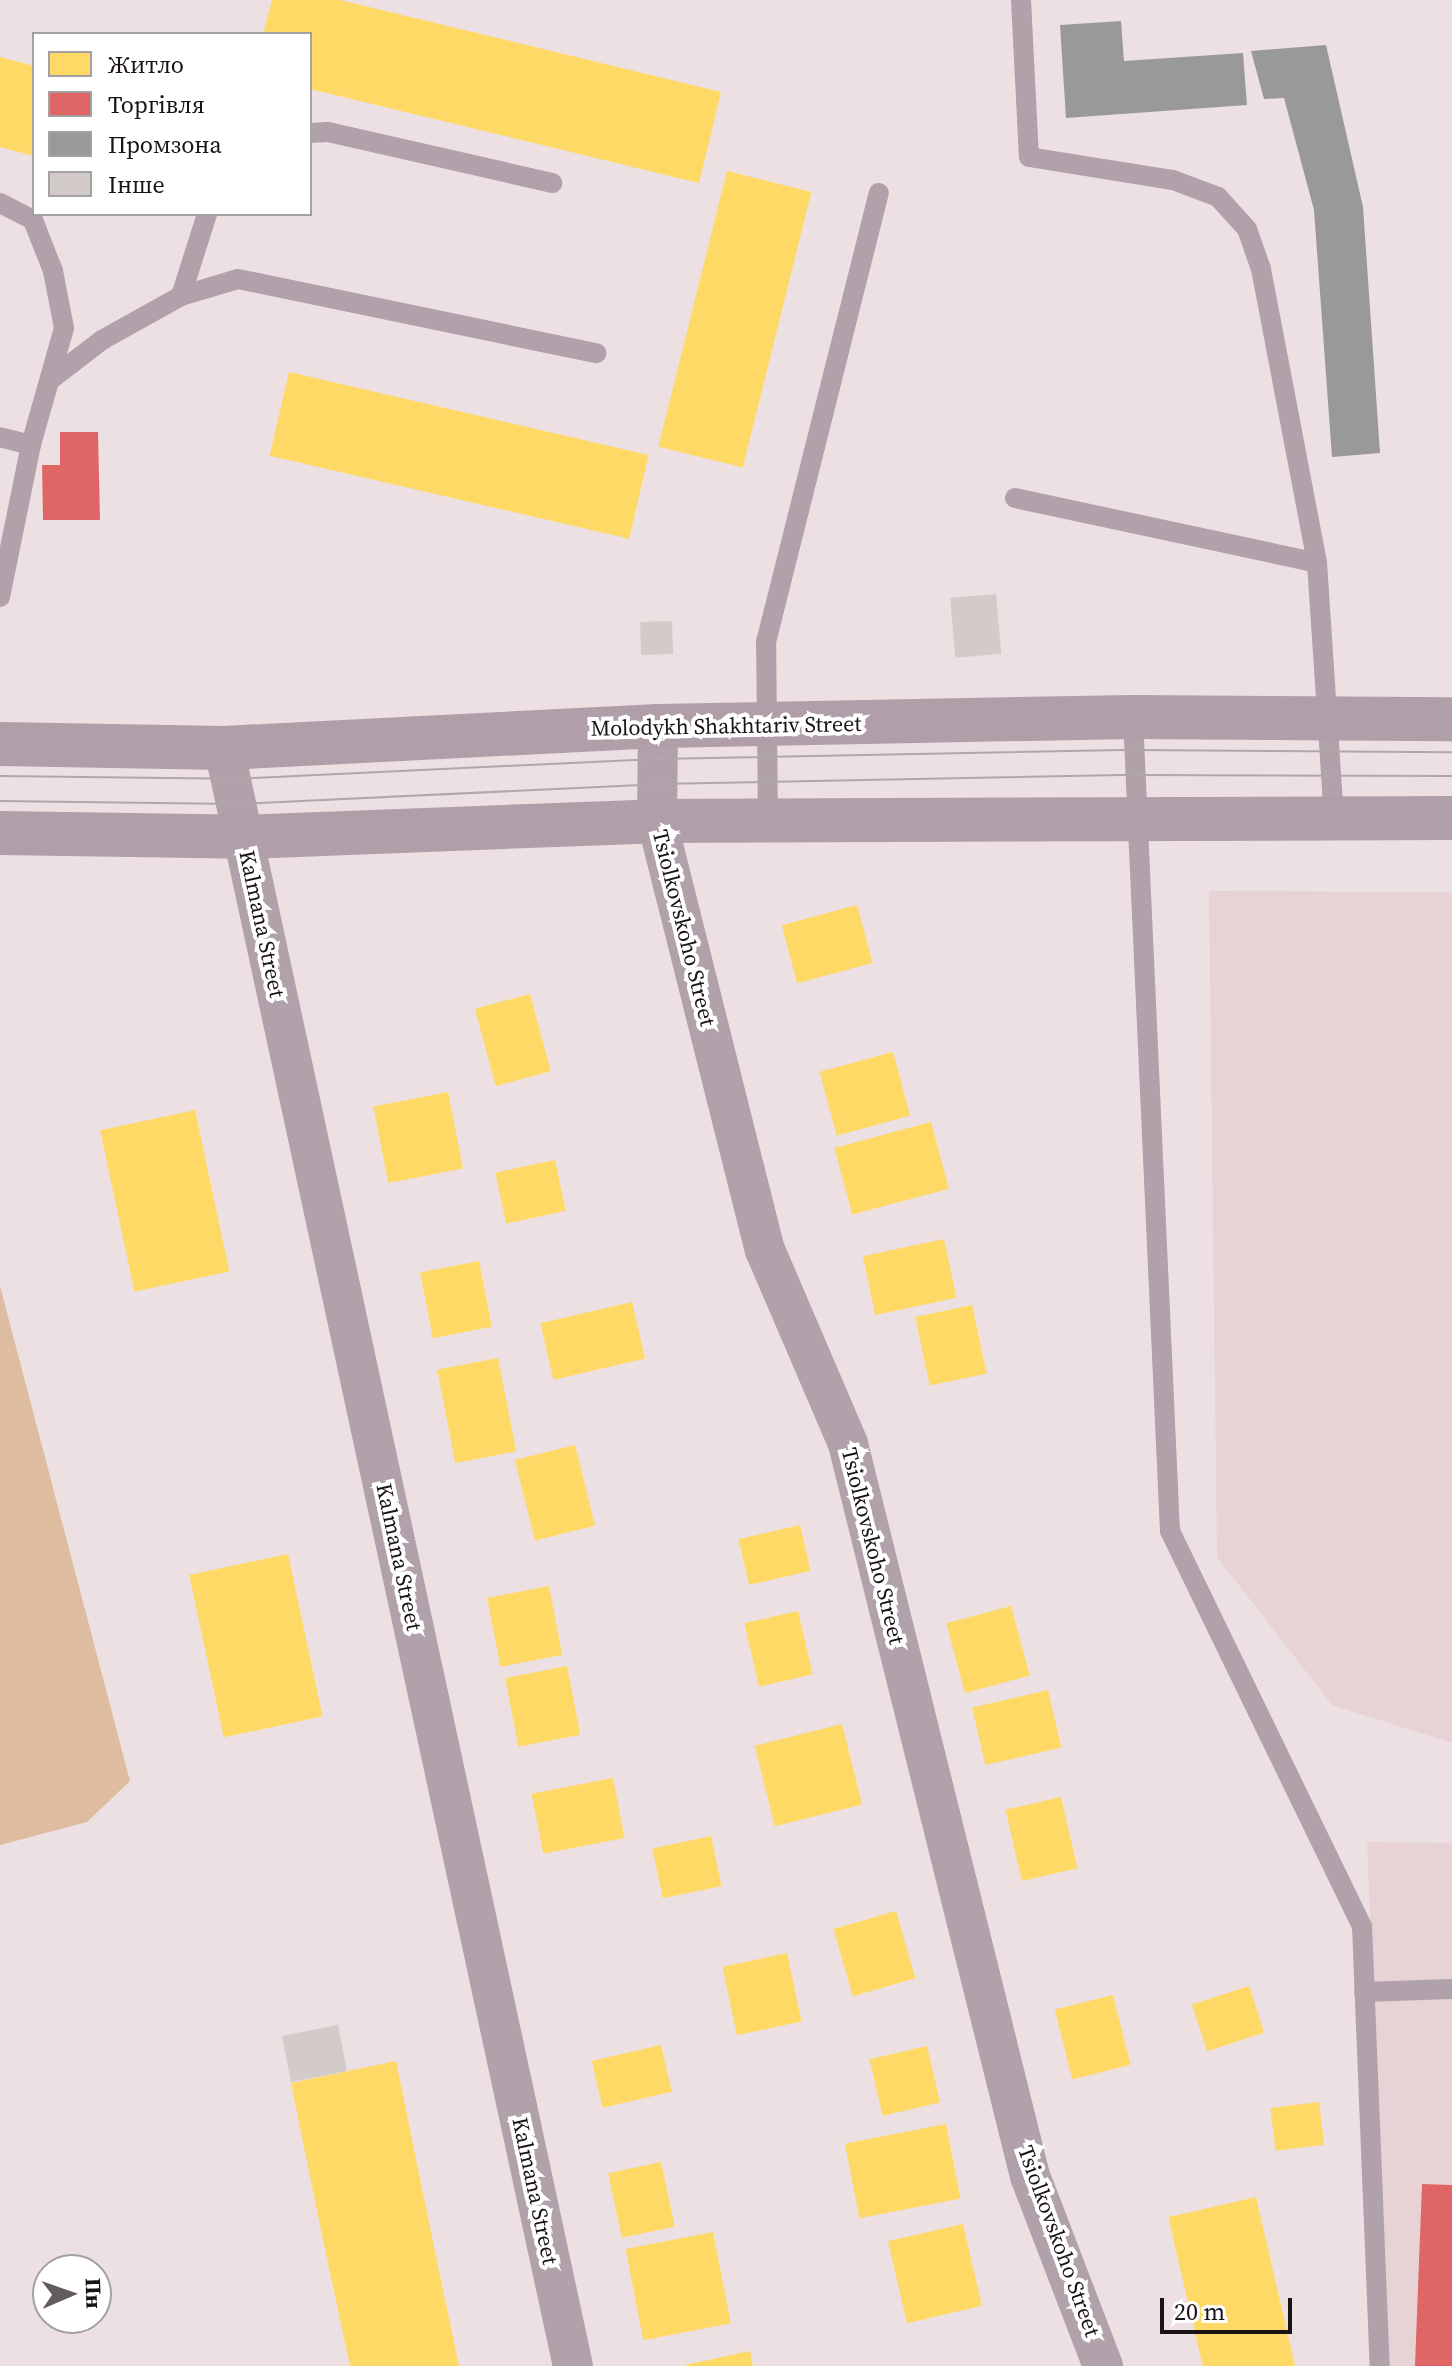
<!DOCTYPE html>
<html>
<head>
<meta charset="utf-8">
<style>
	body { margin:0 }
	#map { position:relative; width:1452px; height:2366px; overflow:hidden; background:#ece0e2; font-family:"Source Serif 4",serif }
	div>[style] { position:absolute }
	.built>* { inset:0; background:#e7d2d5 }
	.forest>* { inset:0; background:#ddbc9f }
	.homes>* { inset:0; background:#ffd966; transform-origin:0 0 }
	.shops>* { inset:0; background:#e06666 }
	.industry>* { inset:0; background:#999 }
	.building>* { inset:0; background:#d3caca; transform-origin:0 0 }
	.lane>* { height:20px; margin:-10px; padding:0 10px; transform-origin:10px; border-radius:10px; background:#b0a1aa }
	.street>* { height:40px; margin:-20px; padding:0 20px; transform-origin:20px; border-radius:20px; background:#b0a1aa }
	.secondary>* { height:44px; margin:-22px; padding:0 22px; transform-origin:22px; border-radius:22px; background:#b09fa8 }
	.tram>* { height:2px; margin:-1px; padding:0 1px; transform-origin:1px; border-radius:1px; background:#b1a6ab }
	span { translate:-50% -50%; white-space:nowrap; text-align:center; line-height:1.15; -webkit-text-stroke:8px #fff; paint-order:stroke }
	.street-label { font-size:22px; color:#1a1314 }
	.legend { position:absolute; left:32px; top:32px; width:280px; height:184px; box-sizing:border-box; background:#fff; border:2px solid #a3a1a1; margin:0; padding:10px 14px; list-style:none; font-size:24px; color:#1a1314 }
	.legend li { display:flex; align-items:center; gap:16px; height:40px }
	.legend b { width:40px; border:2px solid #a3a1a1 }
	.north { position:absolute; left:32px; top:2254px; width:80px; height:80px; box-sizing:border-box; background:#fff; border:2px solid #a3a1a1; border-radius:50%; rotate:88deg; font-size:22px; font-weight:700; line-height:32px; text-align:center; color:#1a1314 }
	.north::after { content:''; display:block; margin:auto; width:28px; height:36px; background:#645b5c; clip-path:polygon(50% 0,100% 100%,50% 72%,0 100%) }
	.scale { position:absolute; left:1160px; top:2298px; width:132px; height:36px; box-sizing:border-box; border:4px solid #1a1314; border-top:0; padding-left:10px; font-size:24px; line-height:28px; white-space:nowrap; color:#1a1314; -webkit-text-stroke:6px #fff; paint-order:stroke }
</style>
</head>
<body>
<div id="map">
	<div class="built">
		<div style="clip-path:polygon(1209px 891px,1452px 892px,1452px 1743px,1332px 1705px,1217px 1557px)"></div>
		<div style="clip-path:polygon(1367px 1842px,1452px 1843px,1452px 2366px,1389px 2366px)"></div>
	</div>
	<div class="forest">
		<div style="clip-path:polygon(0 1286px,130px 1781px,87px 1822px,0 1845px)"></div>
	</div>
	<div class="homes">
		<div style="clip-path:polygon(272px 0,340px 0,721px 92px,699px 183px,310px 89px,310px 34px,263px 34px)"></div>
		<div style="clip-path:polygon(0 57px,34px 66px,34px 156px,0 147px)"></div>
		<div style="left:727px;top:171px;width:87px;height:284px;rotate:14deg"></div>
		<div style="left:289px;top:372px;width:369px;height:86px;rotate:13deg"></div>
		<div style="left:857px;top:905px;width:60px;height:78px;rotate:75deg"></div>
		<div style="left:530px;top:994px;width:80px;height:57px;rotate:75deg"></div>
		<div style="left:893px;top:1052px;width:66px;height:76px;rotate:75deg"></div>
		<div style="left:448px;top:1092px;width:78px;height:76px;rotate:79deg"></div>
		<div style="left:195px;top:1110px;width:165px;height:97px;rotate:78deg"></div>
		<div style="left:931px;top:1122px;width:69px;height:100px;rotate:75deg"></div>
		<div style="left:555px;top:1160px;width:52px;height:61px;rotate:78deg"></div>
		<div style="left:944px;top:1239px;width:60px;height:83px;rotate:78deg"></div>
		<div style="left:479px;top:1261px;width:67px;height:60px;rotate:79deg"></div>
		<div style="left:632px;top:1302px;width:58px;height:94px;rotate:77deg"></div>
		<div style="left:972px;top:1305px;width:70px;height:58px;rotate:78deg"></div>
		<div style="left:498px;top:1358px;width:95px;height:62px;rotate:79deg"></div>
		<div style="left:575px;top:1445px;width:83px;height:62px;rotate:76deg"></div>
		<div style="left:800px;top:1525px;width:47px;height:63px;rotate:77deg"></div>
		<div style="left:288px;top:1554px;width:166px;height:101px;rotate:78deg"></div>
		<div style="left:549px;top:1586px;width:70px;height:63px;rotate:79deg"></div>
		<div style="left:1011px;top:1606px;width:72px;height:67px;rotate:75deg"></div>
		<div style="left:798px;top:1611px;width:65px;height:55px;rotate:77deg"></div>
		<div style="left:567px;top:1666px;width:70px;height:63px;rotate:79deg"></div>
		<div style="left:1048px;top:1690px;width:59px;height:78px;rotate:77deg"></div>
		<div style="left:842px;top:1724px;width:83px;height:90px;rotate:76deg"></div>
		<div style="left:613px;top:1778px;width:61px;height:83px;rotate:79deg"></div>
		<div style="left:1061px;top:1797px;width:73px;height:57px;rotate:77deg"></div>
		<div style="left:711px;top:1836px;width:51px;height:60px;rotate:78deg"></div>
		<div style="left:896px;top:1911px;width:70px;height:65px;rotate:74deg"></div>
		<div style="left:787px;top:1953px;width:70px;height:66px;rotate:78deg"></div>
		<div style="left:1249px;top:1986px;width:49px;height:60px;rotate:72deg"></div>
		<div style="left:1113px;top:1995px;width:72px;height:60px;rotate:76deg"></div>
		<div style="left:661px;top:2045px;width:48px;height:71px;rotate:77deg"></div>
		<div style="left:927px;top:2046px;width:58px;height:59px;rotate:77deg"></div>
		<div style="clip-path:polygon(396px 2061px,428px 2218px,459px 2366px,350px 2366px,323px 2240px,291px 2083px)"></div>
		<div style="left:1319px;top:2102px;width:43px;height:49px;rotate:83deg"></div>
		<div style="left:946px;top:2124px;width:76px;height:103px;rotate:79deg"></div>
		<div style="left:661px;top:2162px;width:66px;height:54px;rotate:78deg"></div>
		<div style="left:1256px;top:2197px;width:173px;height:90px;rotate:77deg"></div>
		<div style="left:963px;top:2224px;width:84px;height:77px;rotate:77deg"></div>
		<div style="left:713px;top:2232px;width:93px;height:89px;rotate:79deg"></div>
		<div style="clip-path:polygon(750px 2351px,753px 2366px,685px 2366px,685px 2365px)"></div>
	</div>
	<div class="shops">
		<div style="clip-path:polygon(60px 432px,98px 432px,100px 520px,43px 520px,42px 465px,60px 465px)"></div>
		<div style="clip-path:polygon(1422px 2184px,1452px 2185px,1452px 2366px,1415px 2366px)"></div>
	</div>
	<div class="industry">
		<div style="clip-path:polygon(1121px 21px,1124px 61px,1243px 53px,1247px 105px,1066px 118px,1060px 25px)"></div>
		<div style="clip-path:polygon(1326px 45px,1363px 207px,1380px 453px,1332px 457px,1314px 210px,1284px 98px,1264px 99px,1251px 51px)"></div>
	</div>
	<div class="building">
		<div style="left:996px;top:594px;width:60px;height:46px;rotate:85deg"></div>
		<div style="left:672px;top:621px;width:33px;height:32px;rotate:88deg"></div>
		<div style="left:338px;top:2025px;width:47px;height:57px;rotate:79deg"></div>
	</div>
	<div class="lane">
		<div style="left:1021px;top:0;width:157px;rotate:87.1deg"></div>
		<div style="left:1029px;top:157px;width:146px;rotate:9.1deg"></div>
		<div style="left:1173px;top:180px;width:48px;rotate:20.7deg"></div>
		<div style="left:1218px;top:197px;width:43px;rotate:47.8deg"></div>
		<div style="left:1247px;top:229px;width:42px;rotate:70.7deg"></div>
		<div style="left:1261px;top:269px;width:299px;rotate:79.2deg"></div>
		<div style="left:310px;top:133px;width:18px;rotate:-3deg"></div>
		<div style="left:328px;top:132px;width:230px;rotate:12.8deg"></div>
		<div style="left:0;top:203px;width:37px;rotate:27deg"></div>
		<div style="left:33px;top:220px;width:55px;rotate:68.6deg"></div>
		<div style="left:53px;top:271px;width:58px;rotate:79.1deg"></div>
		<div style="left:64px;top:328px;width:122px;rotate:105.8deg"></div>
		<div style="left:31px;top:445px;width:32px;rotate:-166deg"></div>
		<div style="left:181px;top:296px;width:86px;rotate:-72.4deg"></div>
		<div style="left:50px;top:380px;width:66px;rotate:-37.6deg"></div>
		<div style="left:102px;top:340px;width:90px;rotate:-29.1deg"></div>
		<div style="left:181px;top:296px;width:59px;rotate:-16.6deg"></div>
		<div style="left:238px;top:279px;width:366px;rotate:11.7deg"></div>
		<div style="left:1015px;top:498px;width:309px;rotate:12.1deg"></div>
		<div style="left:1317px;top:563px;width:256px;rotate:86.2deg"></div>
		<div style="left:0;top:597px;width:155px;rotate:-78.5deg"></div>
		<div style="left:1133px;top:717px;width:815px;rotate:87.4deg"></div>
		<div style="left:1170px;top:1531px;width:439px;rotate:64.1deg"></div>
		<div style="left:1362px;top:1926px;width:440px;rotate:87.7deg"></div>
		<div style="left:768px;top:822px;width:180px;rotate:-90.6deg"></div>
		<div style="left:766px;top:642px;width:463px;rotate:-75.9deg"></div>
		<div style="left:1364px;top:1992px;width:88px;rotate:-2deg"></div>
	</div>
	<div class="street">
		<div style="left:658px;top:726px;width:95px;rotate:90.6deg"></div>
		<div style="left:657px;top:821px;width:442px;rotate:75.9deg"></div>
		<div style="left:765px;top:1250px;width:211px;rotate:66.8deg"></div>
		<div style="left:848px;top:1444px;width:754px;rotate:76.04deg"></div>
		<div style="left:1030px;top:2176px;width:204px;rotate:69deg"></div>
		<div style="left:224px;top:748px;width:1655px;rotate:77.83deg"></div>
	</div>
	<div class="secondary">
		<div style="left:0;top:744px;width:224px;rotate:1deg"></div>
		<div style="left:224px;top:748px;width:435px;rotate:-2.9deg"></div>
		<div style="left:658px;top:726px;width:475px;rotate:-1.1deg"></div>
		<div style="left:1133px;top:717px;width:319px;rotate:0.4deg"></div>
		<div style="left:0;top:833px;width:244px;rotate:0.9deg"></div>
		<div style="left:244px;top:837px;width:413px;rotate:-2.2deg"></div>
		<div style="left:657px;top:821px;width:795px;rotate:-0.22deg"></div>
	</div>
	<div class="tram">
		<div style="left:0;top:776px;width:231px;rotate:0.7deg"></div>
		<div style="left:231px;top:779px;width:426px;rotate:-2.7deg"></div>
		<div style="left:657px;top:759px;width:477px;rotate:-1.1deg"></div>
		<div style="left:1134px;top:750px;width:318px;rotate:0.4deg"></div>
		<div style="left:0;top:801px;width:237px;rotate:0.7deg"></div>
		<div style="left:237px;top:804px;width:420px;rotate:-2.7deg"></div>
		<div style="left:657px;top:784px;width:478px;rotate:-1.1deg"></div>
		<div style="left:1135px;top:775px;width:317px;rotate:0.2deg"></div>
	</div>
	<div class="street-label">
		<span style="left:726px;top:726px;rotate:-1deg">Molodykh Shakhtariv Street</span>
		<span style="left:262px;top:924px;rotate:78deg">Kalmana Street</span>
		<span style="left:684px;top:928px;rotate:76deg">Tsiolkovskoho Street</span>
		<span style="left:873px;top:1546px;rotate:76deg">Tsiolkovskoho Street</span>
		<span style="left:399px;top:1557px;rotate:78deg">Kalmana Street</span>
		<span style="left:535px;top:2191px;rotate:78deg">Kalmana Street</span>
		<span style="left:1059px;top:2241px;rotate:70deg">Tsiolkovskoho Street</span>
	</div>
	<ul class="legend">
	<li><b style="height:22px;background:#ffd966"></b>Житло</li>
	<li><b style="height:22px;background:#e06666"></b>Торгівля</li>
	<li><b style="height:22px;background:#999"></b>Промзона</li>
	<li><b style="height:22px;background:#d3caca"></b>Інше</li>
	</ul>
	<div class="north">Пн</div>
	<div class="scale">20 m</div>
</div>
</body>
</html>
